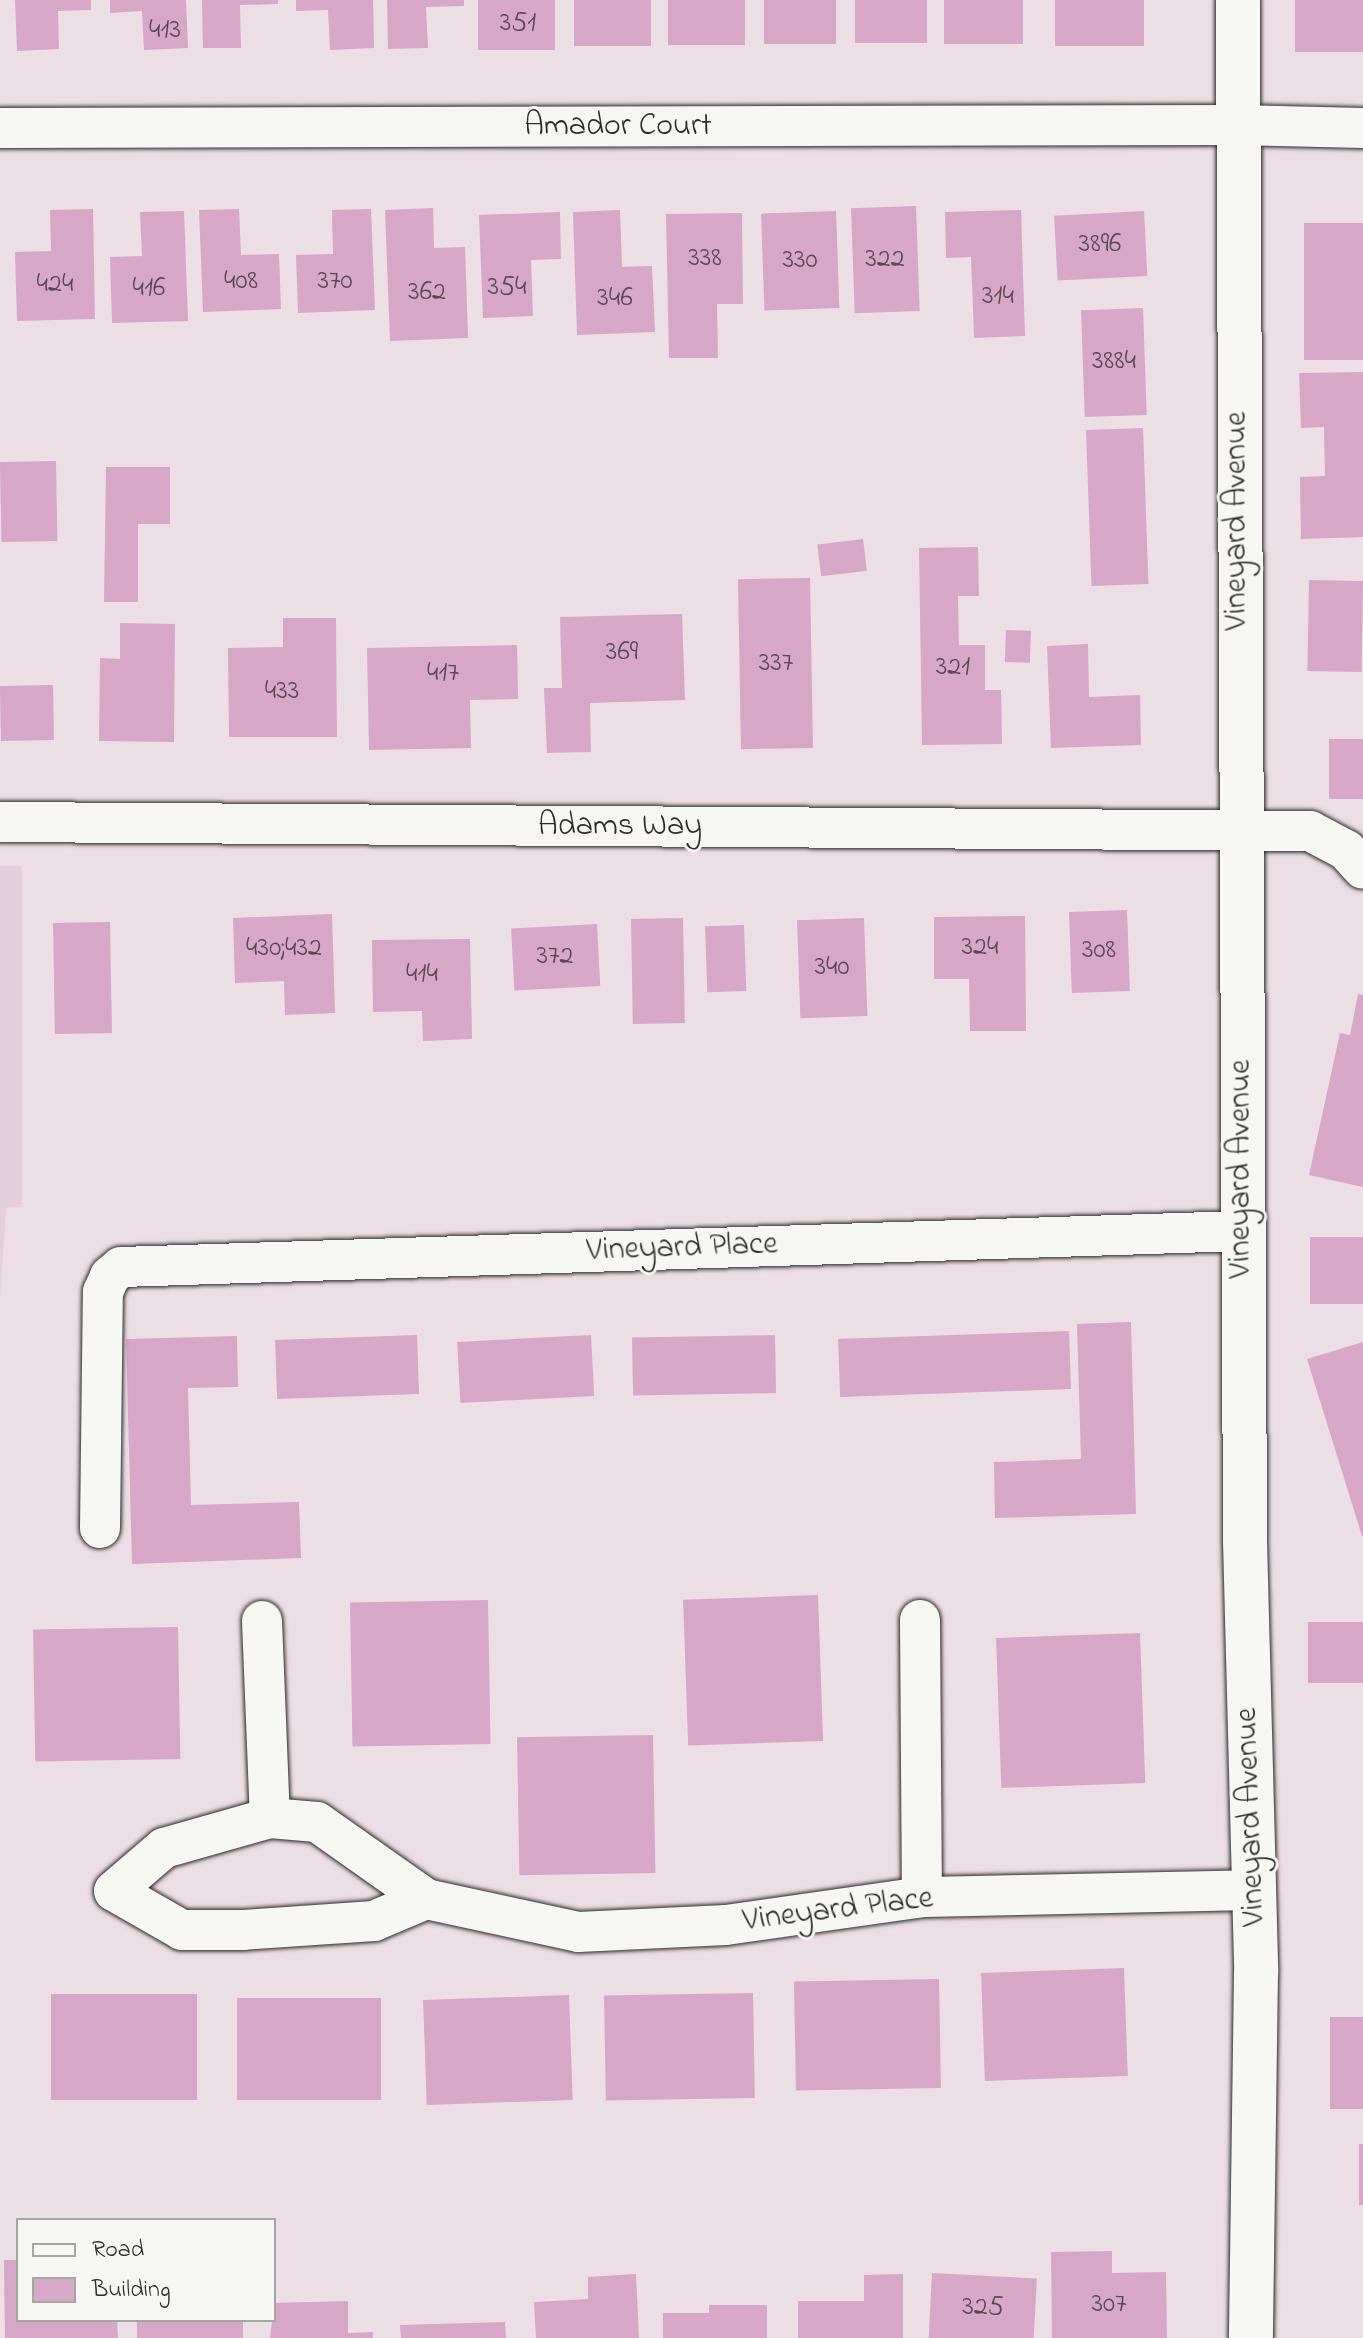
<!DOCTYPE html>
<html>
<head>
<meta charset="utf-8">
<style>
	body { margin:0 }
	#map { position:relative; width:1363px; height:2338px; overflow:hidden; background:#ecdee5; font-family:"Indie Flower",sans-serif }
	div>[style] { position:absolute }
	.built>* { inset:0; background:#e5cedc }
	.building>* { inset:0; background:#d6a7c7; transform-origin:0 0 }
	.roads { filter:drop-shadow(0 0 2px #2b2b2b) drop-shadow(0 0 2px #2b2b2b) }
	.street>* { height:40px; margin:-20px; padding:0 20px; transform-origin:20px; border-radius:20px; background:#f6f6f2 }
	.secondary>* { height:44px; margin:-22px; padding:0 22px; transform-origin:22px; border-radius:22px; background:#f6f6f2 }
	span { translate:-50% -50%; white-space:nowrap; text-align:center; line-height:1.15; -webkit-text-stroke:6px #f6f6f2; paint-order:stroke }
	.number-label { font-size:28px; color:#564a52 }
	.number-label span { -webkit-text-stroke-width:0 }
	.street-label { font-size:32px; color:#2b2b2b }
	.legend { position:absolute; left:16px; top:2218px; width:260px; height:104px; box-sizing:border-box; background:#f6f6f2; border:2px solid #a5a5a2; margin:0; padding:10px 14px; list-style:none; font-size:24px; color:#2b2b2b }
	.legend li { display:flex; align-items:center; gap:16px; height:40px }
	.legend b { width:40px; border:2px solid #a5a5a2 }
</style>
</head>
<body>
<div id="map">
	<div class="built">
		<div style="clip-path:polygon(0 866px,22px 866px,22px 1207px,6px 1208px,0 1301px)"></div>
	</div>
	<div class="building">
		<div style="clip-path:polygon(15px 0,91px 0,91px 10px,58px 11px,59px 49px,17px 51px)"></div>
		<div style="clip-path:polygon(110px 0,186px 0,188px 48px,144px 50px,142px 11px,110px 13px)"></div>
		<div style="clip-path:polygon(202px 0,278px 0,278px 4px,240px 5px,241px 48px,203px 48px)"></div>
		<div style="clip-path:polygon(296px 0,373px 0,374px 48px,330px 50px,328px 10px,296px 11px)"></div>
		<div style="clip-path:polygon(387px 0,464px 0,464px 6px,426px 7px,428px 48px,388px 49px)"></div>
		<div style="left:478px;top:0;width:77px;height:50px"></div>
		<div style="left:574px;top:0;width:77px;height:46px"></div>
		<div style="left:668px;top:0;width:77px;height:45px"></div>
		<div style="left:764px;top:0;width:72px;height:44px"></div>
		<div style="left:855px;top:0;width:72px;height:43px"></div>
		<div style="left:944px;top:0;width:79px;height:44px"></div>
		<div style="left:1055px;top:0;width:89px;height:46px"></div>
		<div style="left:1295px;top:0;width:68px;height:52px"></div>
		<div style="left:916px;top:206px;width:105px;height:65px;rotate:88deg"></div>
		<div style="clip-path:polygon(433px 208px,434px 248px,465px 247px,468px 338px,390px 341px,385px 210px)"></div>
		<div style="clip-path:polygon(93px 209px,95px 319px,17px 321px,15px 252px,51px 251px,50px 210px)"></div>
		<div style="clip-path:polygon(239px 209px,241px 255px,279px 254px,281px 309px,203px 312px,199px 210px)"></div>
		<div style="clip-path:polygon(371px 209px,375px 310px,298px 313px,296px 255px,333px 254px,332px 210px)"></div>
		<div style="clip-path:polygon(620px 210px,622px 267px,652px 266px,655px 332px,577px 335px,573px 212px)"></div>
		<div style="clip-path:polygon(1021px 210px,1025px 336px,974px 338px,971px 257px,946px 258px,945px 212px)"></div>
		<div style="clip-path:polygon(184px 211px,188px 321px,112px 323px,110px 257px,142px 256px,140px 212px)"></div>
		<div style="left:836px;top:211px;width:97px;height:75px;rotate:88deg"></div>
		<div style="left:1144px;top:211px;width:65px;height:90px;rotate:87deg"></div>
		<div style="clip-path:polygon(560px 212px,561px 259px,531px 260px,533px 316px,483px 318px,479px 215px)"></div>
		<div style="clip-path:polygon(742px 213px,743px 304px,717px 304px,718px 358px,669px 358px,666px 214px)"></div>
		<div style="left:1363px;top:223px;width:137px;height:59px;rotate:90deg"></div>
		<div style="left:1143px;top:308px;width:107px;height:62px;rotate:88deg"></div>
		<div style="clip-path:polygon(1363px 372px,1363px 537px,1301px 539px,1300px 477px,1325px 476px,1324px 427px,1301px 428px,1299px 373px)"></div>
		<div style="left:1143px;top:428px;width:156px;height:57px;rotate:88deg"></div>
		<div style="left:56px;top:461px;width:80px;height:56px;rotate:89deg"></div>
		<div style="clip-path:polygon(106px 467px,170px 467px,170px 524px,138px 524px,138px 602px,104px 602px)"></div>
		<div style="left:863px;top:539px;width:32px;height:46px;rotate:83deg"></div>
		<div style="clip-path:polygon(978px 547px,979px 596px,958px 596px,959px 645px,985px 645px,985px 690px,1001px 690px,1002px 744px,922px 745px,919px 548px)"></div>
		<div style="left:810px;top:578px;width:170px;height:72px;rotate:89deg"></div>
		<div style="left:1309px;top:580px;width:54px;height:91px;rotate:1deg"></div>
		<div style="clip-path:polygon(682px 614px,685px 700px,590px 703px,591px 752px,547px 753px,544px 688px,562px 688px,560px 617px)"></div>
		<div style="clip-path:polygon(283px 618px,336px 618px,337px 737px,229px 737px,228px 648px,283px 647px)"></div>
		<div style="clip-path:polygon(120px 623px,175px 624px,174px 742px,99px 741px,100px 658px,120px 659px)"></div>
		<div style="left:1006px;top:630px;width:25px;height:32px;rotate:2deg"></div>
		<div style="clip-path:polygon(1088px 644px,1089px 697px,1140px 695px,1141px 745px,1051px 748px,1047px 646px)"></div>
		<div style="clip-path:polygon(517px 645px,518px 699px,470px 700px,471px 748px,369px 750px,367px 648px)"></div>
		<div style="left:53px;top:685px;width:55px;height:53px;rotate:89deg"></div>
		<div style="left:1363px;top:739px;width:60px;height:34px;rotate:90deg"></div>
		<div style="left:1127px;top:910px;width:81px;height:58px;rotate:88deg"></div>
		<div style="clip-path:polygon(332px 914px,335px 1013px,285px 1015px,284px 981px,235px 983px,233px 918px)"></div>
		<div style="clip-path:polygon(1025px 916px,1026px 1031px,970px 1031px,969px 979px,934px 979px,934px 917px)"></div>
		<div style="left:683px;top:918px;width:105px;height:52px;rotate:89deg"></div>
		<div style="left:864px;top:918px;width:98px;height:67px;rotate:88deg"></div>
		<div style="left:110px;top:922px;width:111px;height:57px;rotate:89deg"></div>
		<div style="left:597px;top:924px;width:62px;height:86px;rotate:87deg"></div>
		<div style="left:744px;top:925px;width:66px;height:39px;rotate:88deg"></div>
		<div style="clip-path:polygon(470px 939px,472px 1039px,423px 1041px,422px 1011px,373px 1012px,372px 940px)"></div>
		<div style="clip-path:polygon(1358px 994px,1363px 995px,1363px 1187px,1309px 1175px,1340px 1033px,1350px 1035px)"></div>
		<div style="left:1363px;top:1237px;width:67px;height:53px;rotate:90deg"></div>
		<div style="clip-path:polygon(1131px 1322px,1136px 1514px,995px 1518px,994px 1462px,1081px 1459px,1077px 1324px)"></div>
		<div style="left:1069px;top:1331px;width:58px;height:231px;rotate:88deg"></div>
		<div style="left:417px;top:1335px;width:59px;height:142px;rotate:88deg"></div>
		<div style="left:591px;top:1335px;width:61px;height:134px;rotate:87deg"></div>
		<div style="left:775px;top:1335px;width:58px;height:143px;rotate:89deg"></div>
		<div style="clip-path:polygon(237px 1336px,238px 1387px,188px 1388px,191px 1505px,299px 1502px,301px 1558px,132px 1564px,126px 1339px)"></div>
		<div style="clip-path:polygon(1363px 1342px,1363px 1536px,1362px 1536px,1307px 1359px)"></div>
		<div style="left:818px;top:1595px;width:146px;height:135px;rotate:88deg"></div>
		<div style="left:488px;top:1600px;width:144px;height:138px;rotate:89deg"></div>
		<div style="left:1363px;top:1622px;width:61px;height:55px;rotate:90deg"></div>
		<div style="left:178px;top:1627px;width:132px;height:145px;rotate:89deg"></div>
		<div style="left:1140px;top:1633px;width:150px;height:144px;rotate:88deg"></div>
		<div style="left:653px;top:1735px;width:138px;height:136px;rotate:89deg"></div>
		<div style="left:1124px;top:1968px;width:108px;height:143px;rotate:88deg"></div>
		<div style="left:939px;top:1979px;width:109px;height:145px;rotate:89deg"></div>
		<div style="left:753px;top:1993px;width:105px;height:149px;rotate:89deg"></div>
		<div style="left:51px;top:1994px;width:146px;height:106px"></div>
		<div style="left:569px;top:1995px;width:105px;height:146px;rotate:88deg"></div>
		<div style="left:237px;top:1998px;width:144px;height:102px"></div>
		<div style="left:1363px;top:2017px;width:92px;height:33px;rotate:90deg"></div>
		<div style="left:1359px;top:2144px;width:4px;height:61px"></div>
		<div style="clip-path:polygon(1112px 2251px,1112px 2273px,1166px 2272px,1167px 2338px,1052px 2338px,1051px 2252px)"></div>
		<div style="clip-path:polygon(4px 2260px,18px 2260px,18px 2320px,117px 2320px,118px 2338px,5px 2338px)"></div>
		<div style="left:932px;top:2273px;width:105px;height:65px;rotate:3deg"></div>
		<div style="clip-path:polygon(636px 2274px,639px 2338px,536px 2338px,534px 2302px,588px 2299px,588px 2277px)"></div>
		<div style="clip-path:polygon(903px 2274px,903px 2338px,798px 2338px,798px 2301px,864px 2301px,864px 2275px)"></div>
		<div style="clip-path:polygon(348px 2301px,348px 2333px,373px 2332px,373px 2338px,270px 2338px,274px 2303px)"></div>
		<div style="clip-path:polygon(709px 2305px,767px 2305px,767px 2338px,663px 2338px,663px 2313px,709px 2313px)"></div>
		<div style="left:137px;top:2320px;width:106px;height:18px"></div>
		<div style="clip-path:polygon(505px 2322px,506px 2338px,401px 2338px,400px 2325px)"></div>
	</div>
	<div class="roads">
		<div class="street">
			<div style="left:0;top:128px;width:1236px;rotate:-0.14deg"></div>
			<div style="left:1236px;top:125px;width:127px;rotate:1.4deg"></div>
			<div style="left:0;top:822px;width:1310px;rotate:0.39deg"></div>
			<div style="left:1310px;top:831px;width:41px;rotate:27.8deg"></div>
			<div style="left:1346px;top:850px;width:25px;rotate:48deg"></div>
			<div style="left:100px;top:1528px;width:236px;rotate:-89.3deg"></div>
			<div style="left:103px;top:1292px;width:17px;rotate:-66deg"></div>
			<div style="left:110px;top:1276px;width:14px;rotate:-39deg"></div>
			<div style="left:121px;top:1267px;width:1122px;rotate:-1.84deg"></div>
			<div style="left:920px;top:1620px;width:277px;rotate:89.6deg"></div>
			<div style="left:262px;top:1621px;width:197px;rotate:87.7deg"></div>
			<div style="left:426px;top:1899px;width:56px;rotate:157.1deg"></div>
			<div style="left:374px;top:1921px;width:131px;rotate:176.1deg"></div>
			<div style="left:243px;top:1930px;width:61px;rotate:180deg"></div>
			<div style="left:182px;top:1930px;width:78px;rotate:-150.2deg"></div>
			<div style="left:114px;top:1891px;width:66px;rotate:-40.7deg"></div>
			<div style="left:164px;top:1848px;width:110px;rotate:-15.8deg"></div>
			<div style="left:270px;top:1818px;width:47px;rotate:4.9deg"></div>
			<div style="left:317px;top:1822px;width:133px;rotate:35.2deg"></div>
			<div style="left:426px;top:1899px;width:156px;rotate:12.2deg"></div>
			<div style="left:578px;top:1932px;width:148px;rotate:-2.7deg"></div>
			<div style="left:726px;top:1925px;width:198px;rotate:-8.1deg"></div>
			<div style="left:922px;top:1897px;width:332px;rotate:-1.2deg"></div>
		</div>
		<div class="secondary">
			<div style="left:1238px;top:0;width:1541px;rotate:89.74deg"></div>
			<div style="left:1245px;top:1541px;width:432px;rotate:88.5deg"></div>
			<div style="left:1256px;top:1973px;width:365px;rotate:90.8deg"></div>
		</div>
	</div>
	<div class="number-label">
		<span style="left:518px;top:24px">351</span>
		<span style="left:165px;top:31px">413</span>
		<span style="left:1100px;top:245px">3896</span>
		<span style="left:705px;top:259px">338</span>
		<span style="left:885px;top:260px">322</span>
		<span style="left:800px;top:261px">330</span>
		<span style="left:241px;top:282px">408</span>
		<span style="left:335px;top:282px">370</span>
		<span style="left:55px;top:285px">424</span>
		<span style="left:507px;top:288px">354</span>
		<span style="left:149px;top:289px">416</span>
		<span style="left:427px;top:293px">362</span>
		<span style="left:998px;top:297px">314</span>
		<span style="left:615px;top:299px">346</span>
		<span style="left:1114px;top:362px">3884</span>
		<span style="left:622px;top:653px">369</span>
		<span style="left:776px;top:664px">337</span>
		<span style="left:953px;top:668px">321</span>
		<span style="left:443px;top:674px">417</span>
		<span style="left:282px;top:692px">433</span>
		<span style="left:980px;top:948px">324</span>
		<span style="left:284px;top:949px">430;432</span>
		<span style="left:1099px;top:951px">308</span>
		<span style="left:555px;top:957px">372</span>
		<span style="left:832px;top:968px">340</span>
		<span style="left:422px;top:975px">414</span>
		<span style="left:1109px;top:2305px">307</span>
		<span style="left:983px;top:2308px">325</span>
	</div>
	<div class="street-label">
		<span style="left:618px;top:127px">Amador Court</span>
		<span style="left:1238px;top:521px;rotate:-90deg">Vineyard Avenue</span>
		<span style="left:620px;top:827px">Adams Way</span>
		<span style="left:1242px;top:1169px;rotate:-90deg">Vineyard Avenue</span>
		<span style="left:682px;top:1249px;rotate:-2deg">Vineyard Place</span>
		<span style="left:1252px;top:1817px;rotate:-92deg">Vineyard Avenue</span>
		<span style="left:838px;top:1911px;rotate:-7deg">Vineyard Place</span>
	</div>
	<ul class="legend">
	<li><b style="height:10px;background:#f6f6f2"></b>Road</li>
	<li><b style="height:22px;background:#d6a7c7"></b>Building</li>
	</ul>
</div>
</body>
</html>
